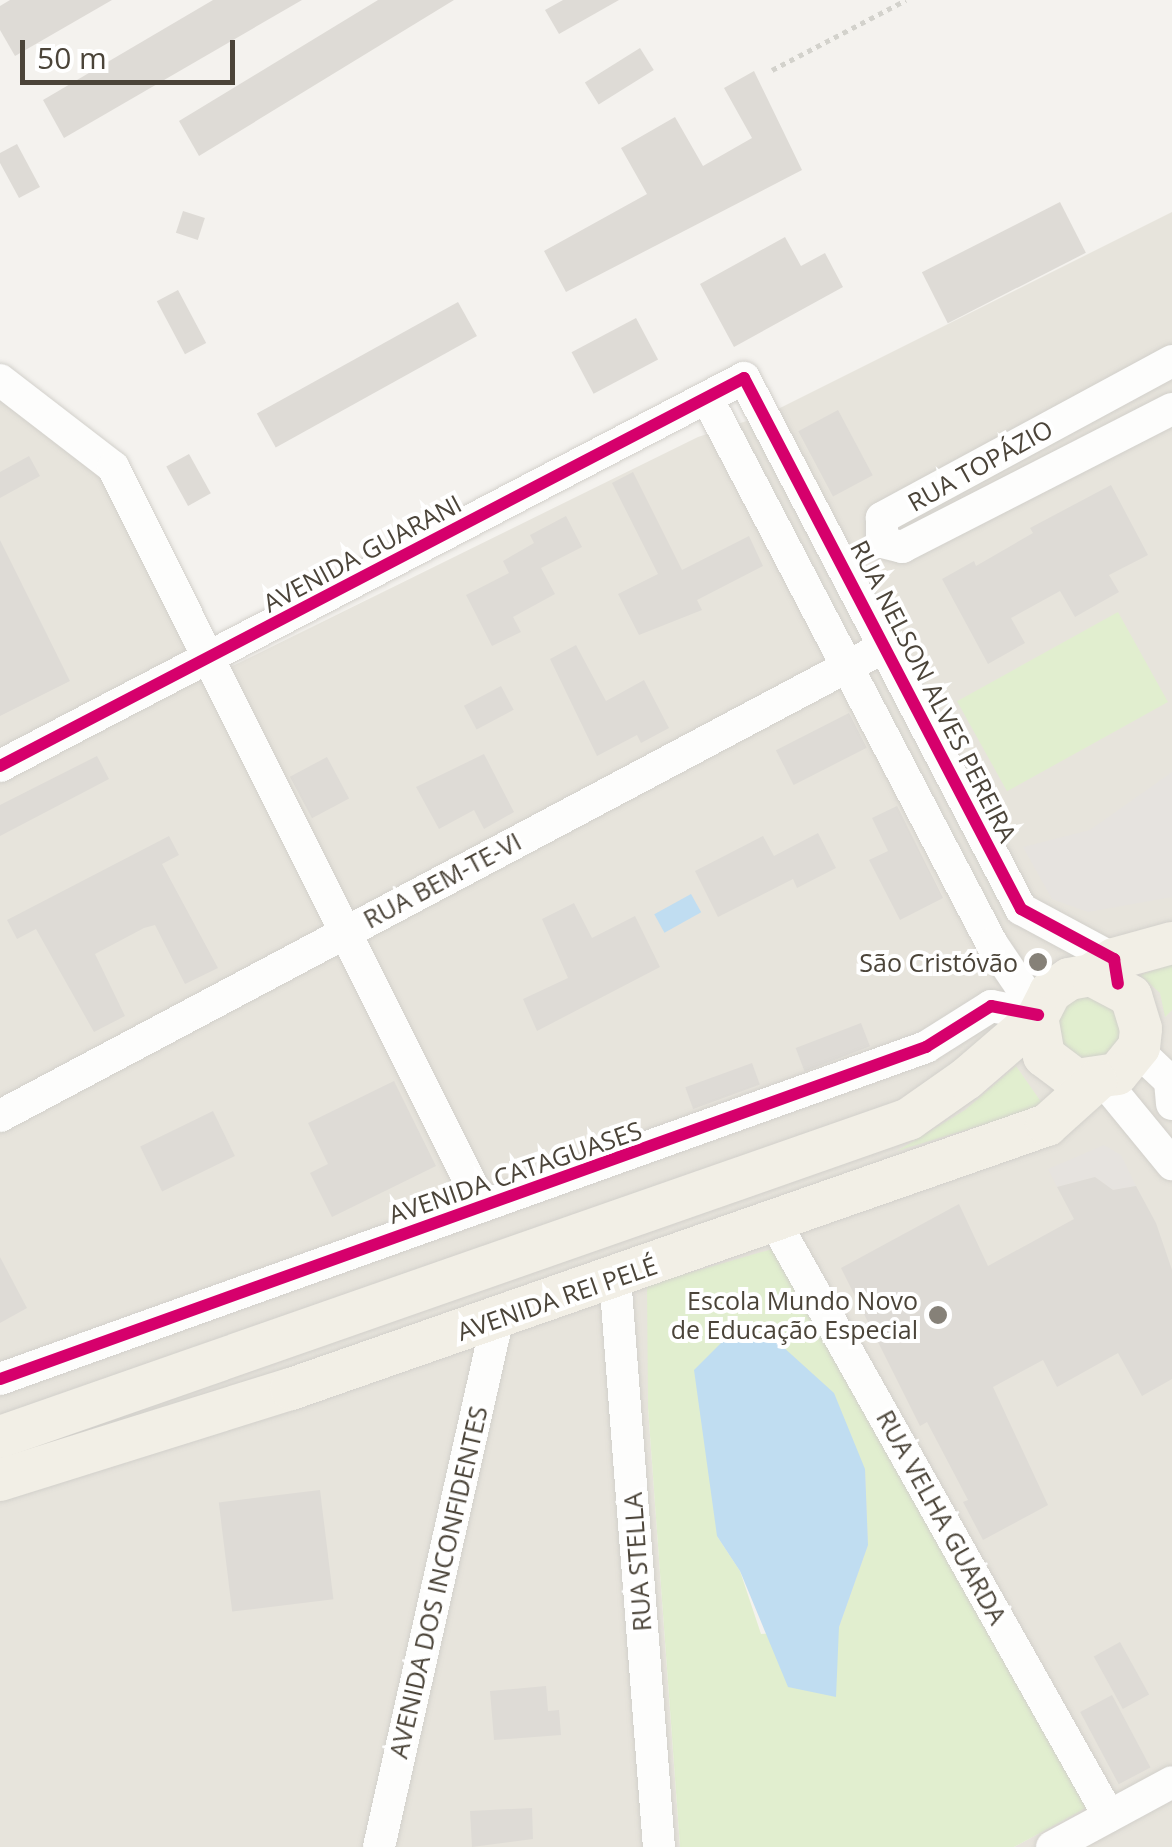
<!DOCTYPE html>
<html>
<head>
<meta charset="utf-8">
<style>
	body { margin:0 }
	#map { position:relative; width:1172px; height:1847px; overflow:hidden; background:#f4f2ee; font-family:"Open Sans",sans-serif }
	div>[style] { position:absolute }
	.residential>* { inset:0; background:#e7e4dc }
	.green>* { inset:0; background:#e1eecf; transform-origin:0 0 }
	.parking>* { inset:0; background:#e6e3df }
	.water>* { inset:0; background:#c0ddf1; transform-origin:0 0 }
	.building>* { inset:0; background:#dedbd6; transform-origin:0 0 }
	.path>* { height:5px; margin-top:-2.5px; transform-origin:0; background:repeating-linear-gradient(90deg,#d3d2cc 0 5px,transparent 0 10px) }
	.roads { filter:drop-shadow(0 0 2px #d2d0cb) drop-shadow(0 0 2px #d2d0cb) }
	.minor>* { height:32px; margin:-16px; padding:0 16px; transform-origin:16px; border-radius:16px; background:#fdfdfc }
	.major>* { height:42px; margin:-21px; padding:0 21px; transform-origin:21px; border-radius:21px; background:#f2efe6 }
	.cycleway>* { height:12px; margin:-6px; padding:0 6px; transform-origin:6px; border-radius:6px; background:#d6006c }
	.dots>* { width:28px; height:28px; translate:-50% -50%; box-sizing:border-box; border:5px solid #fff; border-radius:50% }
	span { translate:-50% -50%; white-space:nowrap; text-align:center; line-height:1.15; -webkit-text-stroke:8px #fff; paint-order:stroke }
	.street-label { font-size:25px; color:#4b4439 }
	.poi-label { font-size:25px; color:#4b4439 }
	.right { translate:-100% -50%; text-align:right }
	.scale { position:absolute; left:20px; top:40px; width:215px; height:45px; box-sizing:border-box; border:5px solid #4b4439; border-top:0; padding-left:12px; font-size:30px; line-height:35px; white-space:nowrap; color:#4b4439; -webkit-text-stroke:8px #fff; paint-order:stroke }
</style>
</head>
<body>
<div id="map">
	<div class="residential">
		<div style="clip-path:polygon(1172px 212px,1172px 1847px,1014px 1847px,1085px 1808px,839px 1627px,740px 1571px,717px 1536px,694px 1371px,648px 1408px,680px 1847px,0 1847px,0 394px,105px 481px,208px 678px,698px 437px,768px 414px)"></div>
	</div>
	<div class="green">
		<div style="left:1118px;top:612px;width:103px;height:184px;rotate:61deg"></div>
		<div style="clip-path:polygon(1172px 964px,1172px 1010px,1165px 1017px,1160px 993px,1140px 975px)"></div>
		<div style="clip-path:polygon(1101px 990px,1129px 1031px,1099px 1071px,1053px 1054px,1054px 1004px)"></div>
		<div style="clip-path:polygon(1016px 1066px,1044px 1106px,897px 1151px,965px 1110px)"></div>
		<div style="clip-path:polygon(evenodd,779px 1247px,1086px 1808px,1014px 1847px,680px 1847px,648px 1408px,647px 1285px,779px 1247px,865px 1469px,868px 1545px,839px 1627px,761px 1634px,740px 1571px,717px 1536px,865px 1469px)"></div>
	</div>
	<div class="parking">
		<div style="clip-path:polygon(1172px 772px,1172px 897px,1088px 912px,1052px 899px,1023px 847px,1090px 830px)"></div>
		<div style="clip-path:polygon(1104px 1145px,1121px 1155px,1136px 1186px,1113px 1190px,1095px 1177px,1057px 1187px,1048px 1169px)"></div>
	</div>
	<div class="water">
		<div style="left:691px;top:894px;width:21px;height:42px;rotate:61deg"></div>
		<div style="clip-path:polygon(771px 1336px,834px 1393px,865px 1469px,868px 1545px,839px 1627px,836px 1697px,788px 1687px,740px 1571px,717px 1536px,694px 1370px,722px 1342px)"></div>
	</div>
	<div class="building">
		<div style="clip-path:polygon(10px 0,112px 0,15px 56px,0 30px,0 6px)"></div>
		<div style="clip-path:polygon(213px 0,302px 0,64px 138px,43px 100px)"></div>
		<div style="clip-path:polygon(378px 0,454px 0,199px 156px,179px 121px)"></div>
		<div style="clip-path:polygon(563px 0,619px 0,559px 34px,545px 10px)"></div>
		<div style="left:640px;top:48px;width:26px;height:65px;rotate:58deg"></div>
		<div style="clip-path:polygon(754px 71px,802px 170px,566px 292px,544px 251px,647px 194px,621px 148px,675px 117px,703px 166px,752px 138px,724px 88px)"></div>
		<div style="clip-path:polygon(17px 144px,40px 187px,19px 198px,0 163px,0 153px)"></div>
		<div style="left:1060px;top:202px;width:57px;height:155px;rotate:63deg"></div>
		<div style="left:183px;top:211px;width:23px;height:23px;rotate:18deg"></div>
		<div style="clip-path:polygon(785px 237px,801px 266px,825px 253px,843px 287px,734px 347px,700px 284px)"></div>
		<div style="left:178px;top:290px;width:60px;height:24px;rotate:62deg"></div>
		<div style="left:458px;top:302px;width:39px;height:230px;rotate:61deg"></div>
		<div style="left:636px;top:318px;width:47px;height:73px;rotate:62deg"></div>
		<div style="left:838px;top:410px;width:74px;height:45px;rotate:62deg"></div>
		<div style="left:189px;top:454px;width:45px;height:26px;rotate:61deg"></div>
		<div style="clip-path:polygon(29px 456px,40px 476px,0 498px,0 472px)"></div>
		<div style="clip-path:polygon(633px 472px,682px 570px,749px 536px,763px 566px,697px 600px,702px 610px,639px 635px,618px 594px,658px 574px,612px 483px)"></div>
		<div style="clip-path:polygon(1111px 485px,1148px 555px,1109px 575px,1119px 592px,1075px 617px,1060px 591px,1011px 618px,1025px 643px,988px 664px,942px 579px,974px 561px,976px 566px,1033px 533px,1030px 528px)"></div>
		<div style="clip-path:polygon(566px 516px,582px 547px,541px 568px,555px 594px,513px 617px,521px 632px,492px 646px,466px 595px,509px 573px,503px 561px,534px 543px,530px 535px)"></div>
		<div style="clip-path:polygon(0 540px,70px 681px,0 716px)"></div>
		<div style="clip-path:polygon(576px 645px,606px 701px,644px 680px,669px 728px,641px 743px,637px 735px,597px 756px,550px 659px)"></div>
		<div style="left:501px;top:686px;width:27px;height:42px;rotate:62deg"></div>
		<div style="left:849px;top:713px;width:39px;height:82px;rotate:63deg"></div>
		<div style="clip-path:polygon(484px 754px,514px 812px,484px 829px,474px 810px,439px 829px,416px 787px)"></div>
		<div style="clip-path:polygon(97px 756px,109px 779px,0 836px,0 805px)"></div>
		<div style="left:327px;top:757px;width:47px;height:42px;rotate:62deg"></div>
		<div style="clip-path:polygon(897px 806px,943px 898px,900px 920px,869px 860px,888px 851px,872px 818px)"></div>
		<div style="clip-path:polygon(818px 833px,836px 868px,797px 888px,793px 879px,718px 917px,695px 871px,763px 836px,774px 856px)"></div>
		<div style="clip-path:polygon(169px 836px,179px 855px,162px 864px,218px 968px,185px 984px,155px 925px,144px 928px,95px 954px,125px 1016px,94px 1032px,36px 929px,17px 939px,7px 920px)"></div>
		<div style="clip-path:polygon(574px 903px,592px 938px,635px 916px,660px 967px,537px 1031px,523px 999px,568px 978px,542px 919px)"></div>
		<div style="left:861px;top:1023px;width:25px;height:70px;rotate:69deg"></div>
		<div style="left:752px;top:1063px;width:23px;height:71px;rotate:70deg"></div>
		<div style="clip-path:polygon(394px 1081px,436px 1166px,332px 1217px,310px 1173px,328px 1164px,308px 1123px)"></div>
		<div style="left:213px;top:1111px;width:50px;height:81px;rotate:64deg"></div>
		<div style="clip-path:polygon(1095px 1177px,1113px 1190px,1136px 1186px,1156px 1223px,1172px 1270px,1172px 1379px,1142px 1396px,1118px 1353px,1057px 1387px,1043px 1360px,993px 1387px,1048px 1505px,983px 1540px,963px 1502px,968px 1500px,927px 1422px,920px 1426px,841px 1268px,959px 1204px,988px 1266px,1074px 1219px,1057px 1187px)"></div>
		<div style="clip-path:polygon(0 1257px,27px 1308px,0 1323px)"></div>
		<div style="left:320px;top:1490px;width:110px;height:102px;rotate:83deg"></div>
		<div style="left:1120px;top:1642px;width:60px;height:30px;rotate:61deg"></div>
		<div style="clip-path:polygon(546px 1686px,548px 1711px,559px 1710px,561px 1735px,494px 1740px,490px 1691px)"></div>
		<div style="left:1112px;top:1695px;width:82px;height:36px;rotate:62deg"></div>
		<div style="clip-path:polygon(532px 1808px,533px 1839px,472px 1847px,470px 1811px)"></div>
	</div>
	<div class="path">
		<div style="left:772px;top:70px;width:151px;rotate:-27.6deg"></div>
	</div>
	<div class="roads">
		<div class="minor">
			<div style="left:1172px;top:361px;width:330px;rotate:151.6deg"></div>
			<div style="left:882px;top:518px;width:24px;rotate:90deg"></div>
			<div style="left:882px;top:542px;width:21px;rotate:14deg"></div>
			<div style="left:902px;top:547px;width:303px;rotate:-27.1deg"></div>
			<div style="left:0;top:380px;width:143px;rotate:37.6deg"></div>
			<div style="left:113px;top:467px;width:826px;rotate:63.47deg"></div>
			<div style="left:707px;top:398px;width:616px;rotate:62.44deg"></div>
			<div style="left:992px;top:944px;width:82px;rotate:55.9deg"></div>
			<div style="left:0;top:766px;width:839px;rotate:-27.54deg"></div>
			<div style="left:744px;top:378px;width:599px;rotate:62.45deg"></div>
			<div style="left:1021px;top:909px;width:106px;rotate:28.3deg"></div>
			<div style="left:1114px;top:959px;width:21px;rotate:82deg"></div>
			<div style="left:1137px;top:1050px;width:45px;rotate:43.2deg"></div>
			<div style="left:1170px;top:1081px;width:23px;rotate:85deg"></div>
			<div style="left:1103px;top:1080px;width:109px;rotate:50.6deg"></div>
			<div style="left:0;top:1116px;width:1003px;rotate:-27.94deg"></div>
			<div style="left:773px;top:1219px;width:685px;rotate:60.63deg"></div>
			<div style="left:615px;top:1277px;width:572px;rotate:85.59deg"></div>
			<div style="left:0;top:1379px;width:984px;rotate:-19.72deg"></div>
			<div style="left:926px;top:1047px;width:77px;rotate:-32.2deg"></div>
			<div style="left:991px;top:1006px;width:48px;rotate:10.8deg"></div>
			<div style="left:379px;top:1847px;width:543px;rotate:-77.35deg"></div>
			<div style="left:1052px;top:1847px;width:136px;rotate:-28.4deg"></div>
		</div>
		<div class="major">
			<div style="left:1091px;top:975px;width:28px;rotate:-35deg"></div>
			<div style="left:1114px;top:959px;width:60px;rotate:-15.4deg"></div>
			<div style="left:0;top:1437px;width:963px;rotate:-19.28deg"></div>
			<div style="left:909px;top:1119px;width:70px;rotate:-35.1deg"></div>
			<div style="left:966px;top:1079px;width:94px;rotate:-40.7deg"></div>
			<div style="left:1037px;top:1018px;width:29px;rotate:-63deg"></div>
			<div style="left:1050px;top:992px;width:23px;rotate:-34deg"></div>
			<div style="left:1069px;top:979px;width:22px;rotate:-10deg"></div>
			<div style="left:1091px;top:975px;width:45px;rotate:27.7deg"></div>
			<div style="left:1131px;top:996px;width:34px;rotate:73deg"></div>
			<div style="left:1141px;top:1029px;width:18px;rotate:96deg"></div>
			<div style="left:1139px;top:1047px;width:35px;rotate:129deg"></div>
			<div style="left:1117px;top:1074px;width:41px;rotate:171.7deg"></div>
			<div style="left:1076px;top:1080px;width:40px;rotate:-143deg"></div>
			<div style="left:1044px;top:1056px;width:39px;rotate:-100deg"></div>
			<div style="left:0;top:1480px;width:305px;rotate:-17.4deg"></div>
			<div style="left:291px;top:1389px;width:801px;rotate:-19.25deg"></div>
			<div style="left:1047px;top:1125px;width:66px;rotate:-41.9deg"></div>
		</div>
	</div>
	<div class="cycleway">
		<div style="left:0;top:766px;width:839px;rotate:-27.54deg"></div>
		<div style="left:744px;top:378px;width:599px;rotate:62.45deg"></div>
		<div style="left:1021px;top:909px;width:106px;rotate:28.3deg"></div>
		<div style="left:1114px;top:959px;width:25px;rotate:81deg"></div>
		<div style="left:0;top:1379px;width:984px;rotate:-19.72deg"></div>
		<div style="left:926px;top:1047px;width:77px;rotate:-32.2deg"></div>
		<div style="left:991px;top:1006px;width:48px;rotate:10.8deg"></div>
	</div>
	<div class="dots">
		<div style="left:1038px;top:962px;background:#868178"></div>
		<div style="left:938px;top:1315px;background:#868178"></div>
	</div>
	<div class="street-label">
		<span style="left:980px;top:465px;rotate:-29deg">RUA TOPÁZIO</span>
		<span style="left:362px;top:553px;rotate:-28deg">AVENIDA GUARANI</span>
		<span style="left:934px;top:691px;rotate:63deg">RUA NELSON ALVES PEREIRA</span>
		<span style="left:442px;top:880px;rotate:-28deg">RUA BEM-TE-VI</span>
		<span style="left:515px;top:1172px;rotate:-19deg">AVENIDA CATAGUASES</span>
		<span style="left:557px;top:1298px;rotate:-19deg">AVENIDA REI PELÉ</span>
		<span style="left:942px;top:1517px;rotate:61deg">RUA VELHA GUARDA</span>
		<span style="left:637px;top:1562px;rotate:-94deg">RUA STELLA</span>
		<span style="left:438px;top:1582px;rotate:-77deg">AVENIDA DOS INCONFIDENTES</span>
	</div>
	<div class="poi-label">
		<span class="right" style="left:1018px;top:962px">São Cristóvão</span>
		<span class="right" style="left:918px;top:1315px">Escola Mundo Novo<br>de Educação Especial</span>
	</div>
	<div class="scale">50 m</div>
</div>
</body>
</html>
